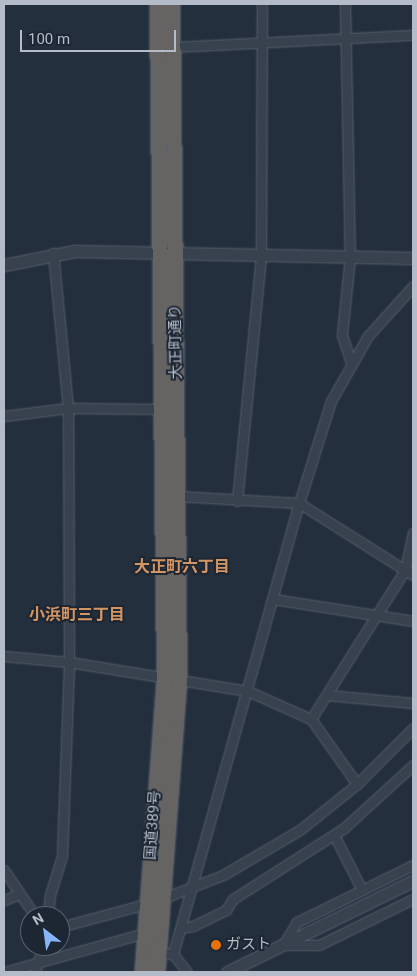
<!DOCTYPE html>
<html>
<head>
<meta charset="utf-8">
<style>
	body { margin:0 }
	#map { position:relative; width:417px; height:976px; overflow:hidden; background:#242f3e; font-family:Roboto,"Noto Sans JP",sans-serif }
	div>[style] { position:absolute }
	.roads { filter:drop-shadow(0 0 1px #565f6c) drop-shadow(0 0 1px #565f6c) }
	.minor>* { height:9px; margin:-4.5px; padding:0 4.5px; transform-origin:4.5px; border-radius:4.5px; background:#38414e }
	.tertiary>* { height:11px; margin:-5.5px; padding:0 5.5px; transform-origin:5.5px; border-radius:5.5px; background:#38414e }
	.trunk>* { height:15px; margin:-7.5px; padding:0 7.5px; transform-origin:7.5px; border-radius:7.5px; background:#656462 }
	.dots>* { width:14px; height:14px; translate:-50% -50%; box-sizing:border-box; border:2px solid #1d2633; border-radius:50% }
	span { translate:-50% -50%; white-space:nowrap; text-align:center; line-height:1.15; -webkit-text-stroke:4px #1d2633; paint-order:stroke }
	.street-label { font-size:15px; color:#b4bcc9 }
	.poi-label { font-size:15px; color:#b4bcc9 }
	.left { translate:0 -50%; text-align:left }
	.neighbourhood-label { font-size:16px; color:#d59563; font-weight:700 }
	.frame { position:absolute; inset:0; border:5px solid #b4bcc9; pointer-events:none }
	.north { position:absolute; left:20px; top:906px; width:50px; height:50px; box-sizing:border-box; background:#1d2633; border:1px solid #59626f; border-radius:50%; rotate:330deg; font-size:14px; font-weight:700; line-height:20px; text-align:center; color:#b4bcc9 }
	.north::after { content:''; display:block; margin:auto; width:18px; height:22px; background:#8ab4f8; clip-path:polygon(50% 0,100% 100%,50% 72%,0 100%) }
	.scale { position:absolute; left:20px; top:30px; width:156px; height:22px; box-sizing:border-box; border:2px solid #b4bcc9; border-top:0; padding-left:6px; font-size:15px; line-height:18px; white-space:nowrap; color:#b4bcc9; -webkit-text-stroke:4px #1d2633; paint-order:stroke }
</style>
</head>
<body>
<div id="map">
	<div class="roads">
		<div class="minor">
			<div style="left:345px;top:4px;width:253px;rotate:88.9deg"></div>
			<div style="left:350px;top:257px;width:78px;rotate:95.9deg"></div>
			<div style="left:342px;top:335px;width:29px;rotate:72deg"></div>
			<div style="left:173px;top:47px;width:240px;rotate:-2.9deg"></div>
			<div style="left:4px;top:416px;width:64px;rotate:-7.1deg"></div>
			<div style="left:68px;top:408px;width:93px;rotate:0.6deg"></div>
			<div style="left:177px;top:496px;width:122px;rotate:3.3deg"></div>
			<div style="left:299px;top:503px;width:135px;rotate:32.3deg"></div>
			<div style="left:237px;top:501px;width:246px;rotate:-84.4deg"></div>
			<div style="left:261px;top:256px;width:252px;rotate:-89.8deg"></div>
			<div style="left:273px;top:599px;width:142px;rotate:8.9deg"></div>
			<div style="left:4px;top:656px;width:65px;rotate:5.3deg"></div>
			<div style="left:69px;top:662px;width:181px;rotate:9.2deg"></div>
			<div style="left:248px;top:691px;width:69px;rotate:24deg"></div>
			<div style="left:311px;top:719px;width:80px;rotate:54.7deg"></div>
			<div style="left:327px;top:695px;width:86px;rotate:5.3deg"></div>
			<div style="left:311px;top:719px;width:176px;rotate:-57.8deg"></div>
			<div style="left:405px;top:570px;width:38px;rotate:-78deg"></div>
			<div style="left:334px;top:835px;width:62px;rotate:63deg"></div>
			<div style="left:4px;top:870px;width:55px;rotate:56deg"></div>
			<div style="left:161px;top:899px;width:66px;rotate:-21.2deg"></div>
			<div style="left:223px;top:875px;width:91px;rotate:-30.5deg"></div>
			<div style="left:301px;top:829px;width:72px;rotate:-38.8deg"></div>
			<div style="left:357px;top:784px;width:79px;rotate:-45deg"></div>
			<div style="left:4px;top:900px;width:17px;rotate:-21deg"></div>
			<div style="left:48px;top:916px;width:21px;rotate:-85deg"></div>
			<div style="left:50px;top:895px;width:41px;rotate:-72.9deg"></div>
			<div style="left:62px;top:856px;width:194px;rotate:-87.9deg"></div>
			<div style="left:69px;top:662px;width:254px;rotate:-90.2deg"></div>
			<div style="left:68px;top:408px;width:156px;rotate:-95.5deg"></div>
			<div style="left:60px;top:927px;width:92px;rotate:-15.1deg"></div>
			<div style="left:181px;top:928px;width:12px;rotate:-9deg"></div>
			<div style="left:193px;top:926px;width:37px;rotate:-26deg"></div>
			<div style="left:226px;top:910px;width:13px;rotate:-58deg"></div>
			<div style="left:233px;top:899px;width:132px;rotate:-32.6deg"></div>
			<div style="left:344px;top:828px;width:93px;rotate:-42.4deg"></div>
			<div style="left:283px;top:945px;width:27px;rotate:-59deg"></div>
			<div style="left:297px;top:922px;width:129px;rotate:-26.2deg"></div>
			<div style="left:283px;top:945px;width:36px"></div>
			<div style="left:319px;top:945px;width:105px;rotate:-26.1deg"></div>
			<div style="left:159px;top:953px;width:14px;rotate:4deg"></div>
			<div style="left:173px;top:954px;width:468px;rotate:-74.4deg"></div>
			<div style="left:299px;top:503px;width:107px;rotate:-72.6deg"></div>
			<div style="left:331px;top:401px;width:75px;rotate:-60.4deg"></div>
			<div style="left:368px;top:336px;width:67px;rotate:-48deg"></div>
			<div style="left:173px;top:954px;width:23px;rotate:52deg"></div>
			<div style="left:4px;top:972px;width:146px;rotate:-15.5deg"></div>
			<div style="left:35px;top:972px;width:27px;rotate:-73deg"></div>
		</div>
		<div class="tertiary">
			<div style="left:4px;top:265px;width:72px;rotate:-11.2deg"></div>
			<div style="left:75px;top:251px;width:338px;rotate:1.2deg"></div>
			<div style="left:227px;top:972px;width:207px;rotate:-26.1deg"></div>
		</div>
		<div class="trunk">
			<div style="left:142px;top:972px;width:296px;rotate:-85.7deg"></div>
			<div style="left:164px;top:677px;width:673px;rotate:-90.6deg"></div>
			<div style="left:157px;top:972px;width:294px;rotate:-85.7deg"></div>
			<div style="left:179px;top:679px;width:675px;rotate:-90.59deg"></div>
		</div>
	</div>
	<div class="dots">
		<div style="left:216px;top:945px;background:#e8710a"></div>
	</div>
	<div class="street-label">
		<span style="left:176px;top:342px;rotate:-91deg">大正町通り</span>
		<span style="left:153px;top:825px;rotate:-86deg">国道389号</span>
	</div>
	<div class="poi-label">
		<span class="left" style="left:226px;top:945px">ガスト</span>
	</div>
	<div class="neighbourhood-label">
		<span style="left:182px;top:567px">大正町六丁目</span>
		<span style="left:77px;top:615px">小浜町三丁目</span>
	</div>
	<div class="frame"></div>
	<div class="north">N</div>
	<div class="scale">100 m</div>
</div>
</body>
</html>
